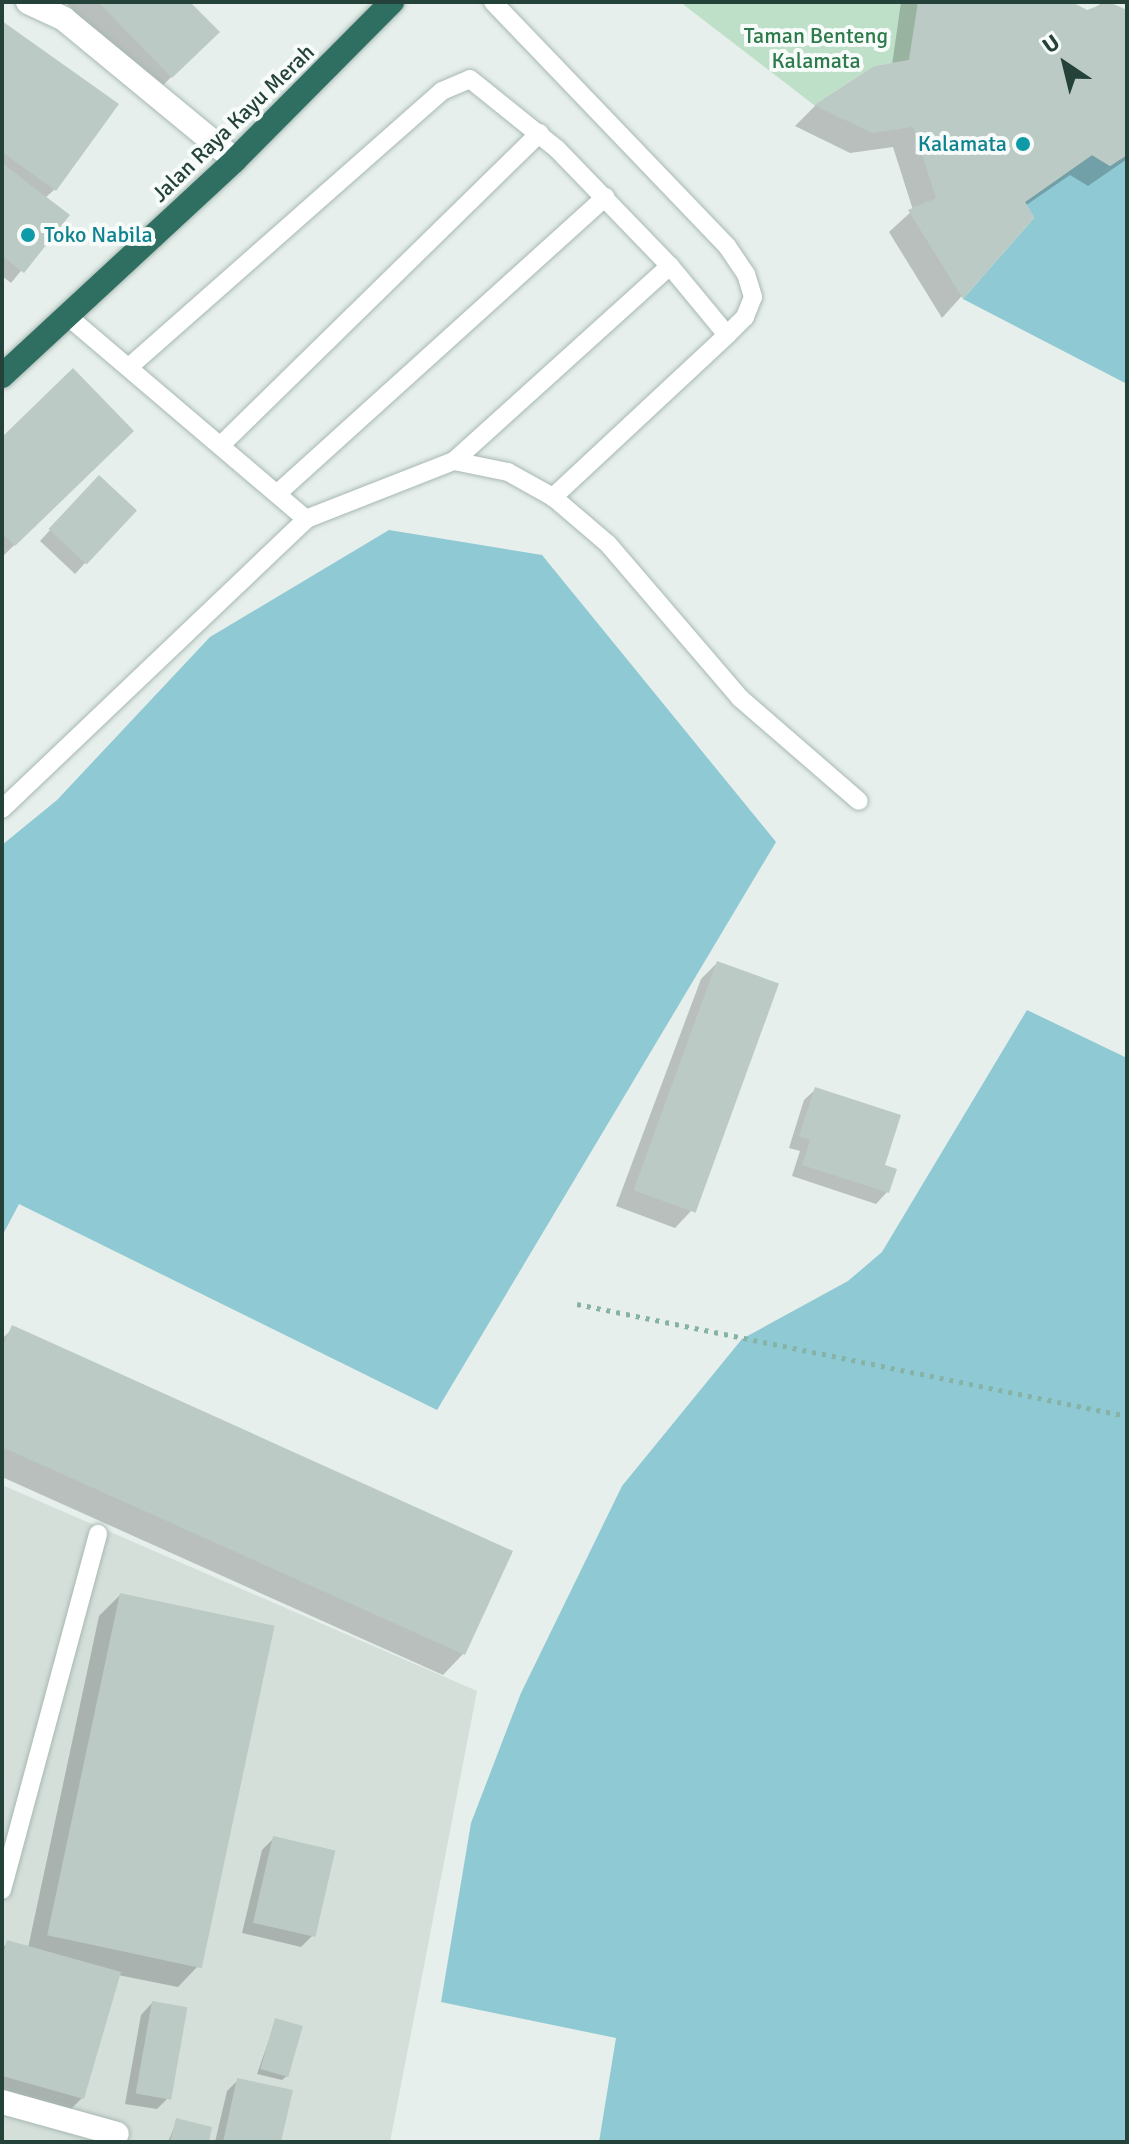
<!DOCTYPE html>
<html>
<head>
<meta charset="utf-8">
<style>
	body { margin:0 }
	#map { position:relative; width:1129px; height:2144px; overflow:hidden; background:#e6efeb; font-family:Signika,sans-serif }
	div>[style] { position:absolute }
	.built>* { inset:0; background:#d4dfda }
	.green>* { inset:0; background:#bfe0c8 }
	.water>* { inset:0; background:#8ec9d4 }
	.shadow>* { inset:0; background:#0003 }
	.building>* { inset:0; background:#bbcac4; transform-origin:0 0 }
	.path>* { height:5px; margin-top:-2.5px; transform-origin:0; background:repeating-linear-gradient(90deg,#86b3a5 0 4px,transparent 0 10px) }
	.roads { filter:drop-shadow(0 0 2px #a8b8b2) drop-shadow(0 0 2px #a8b8b2) }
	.lane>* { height:18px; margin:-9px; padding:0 9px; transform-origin:9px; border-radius:9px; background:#fff }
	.street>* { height:24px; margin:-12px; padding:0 12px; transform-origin:12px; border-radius:12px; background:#fff }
	.highway>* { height:24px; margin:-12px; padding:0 12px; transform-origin:12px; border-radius:12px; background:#2f6f62 }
	.dots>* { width:22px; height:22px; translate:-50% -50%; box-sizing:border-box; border:4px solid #f7fbf9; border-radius:50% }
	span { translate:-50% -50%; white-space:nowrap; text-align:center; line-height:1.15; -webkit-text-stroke:8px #f7fbf9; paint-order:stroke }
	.park-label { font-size:22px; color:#2d7a4b }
	.street-label { font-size:22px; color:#24423a }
	.culture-label { font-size:22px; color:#0d838f }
	.right { translate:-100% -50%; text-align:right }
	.left { translate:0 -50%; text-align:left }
	.frame { position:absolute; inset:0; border:4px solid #24423a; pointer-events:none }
	.north { position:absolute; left:1025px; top:24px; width:80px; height:80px; -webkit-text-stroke:6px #f7fbf9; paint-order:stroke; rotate:325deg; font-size:22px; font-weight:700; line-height:32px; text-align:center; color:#24423a }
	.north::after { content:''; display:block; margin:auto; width:28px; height:36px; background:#24423a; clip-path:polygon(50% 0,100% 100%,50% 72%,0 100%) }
</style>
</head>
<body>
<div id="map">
	<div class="built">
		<div style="clip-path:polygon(2px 1485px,477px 1691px,390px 2142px,2px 2142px)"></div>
	</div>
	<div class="green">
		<div style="clip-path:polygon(680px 2px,918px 2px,909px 60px,874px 66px,814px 105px)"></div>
	</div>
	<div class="water">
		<div style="clip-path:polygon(1092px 155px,1110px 166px,1127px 155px,1127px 384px,963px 299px,1034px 218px,1025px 202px)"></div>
		<div style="clip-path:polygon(389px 530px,542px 555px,776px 842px,437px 1410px,19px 1204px,2px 1236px,2px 845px,57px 800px,210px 637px)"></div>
		<div style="clip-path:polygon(1027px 1010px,1127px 1058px,1127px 2142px,599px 2142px,616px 2038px,441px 2002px,471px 1823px,521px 1693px,622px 1486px,742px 1339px,848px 1281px,882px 1252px)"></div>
	</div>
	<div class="shadow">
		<div style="clip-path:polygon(65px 2px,188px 2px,217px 32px,155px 93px)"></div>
		<div style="clip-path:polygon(901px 2px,1068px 2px,1087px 12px,1104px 2px,1127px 12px,1127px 159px,1088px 186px,1070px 175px,1025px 206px,1032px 218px,942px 318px,889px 232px,913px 210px,893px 147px,850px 153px,795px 126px,815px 106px,875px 68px,892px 65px)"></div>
		<div style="clip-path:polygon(2px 23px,54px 190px,45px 198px,67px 215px,11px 283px,2px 276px)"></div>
		<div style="clip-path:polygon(131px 431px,2px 557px,2px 440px)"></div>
		<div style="clip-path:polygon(88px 489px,86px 562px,75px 574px,40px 541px)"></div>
		<div style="clip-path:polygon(717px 963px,691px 1211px,675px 1228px,616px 1206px,701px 979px)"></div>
		<div style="clip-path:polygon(816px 1089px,882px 1166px,887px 1192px,876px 1204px,792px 1176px,800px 1151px,789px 1148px,804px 1100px)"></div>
		<div style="clip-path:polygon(13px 1328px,463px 1654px,443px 1675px,2px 1477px,2px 1339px)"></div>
		<div style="clip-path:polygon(120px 1595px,198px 1966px,178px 1987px,118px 1975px,82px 2098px,66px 2114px,2px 2096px,2px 1948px,8px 1943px,28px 1948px,99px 1616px)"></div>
		<div style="clip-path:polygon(273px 1839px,312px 1936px,301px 1947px,242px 1933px,262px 1850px)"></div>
		<div style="clip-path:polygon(152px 2003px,168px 2098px,157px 2109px,125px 2104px,141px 2015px)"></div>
		<div style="clip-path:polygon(276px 2020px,288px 2075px,282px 2080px,257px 2074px)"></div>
		<div style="clip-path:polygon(238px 2080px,279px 2142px,215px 2142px,227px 2091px)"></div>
		<div style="clip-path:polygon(177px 2120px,207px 2142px,168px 2142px)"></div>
	</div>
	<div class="building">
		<div style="clip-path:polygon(98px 2px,190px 2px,220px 32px,172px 78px)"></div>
		<div style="clip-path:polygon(918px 2px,1072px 2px,1087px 10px,1109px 2px,1127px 10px,1127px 155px,1110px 166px,1092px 155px,1025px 202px,1034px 218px,963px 299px,908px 210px,936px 198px,913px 127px,872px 133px,814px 105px,874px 66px,909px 60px)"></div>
		<div style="clip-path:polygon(2px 21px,119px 104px,56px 191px,2px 152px)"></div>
		<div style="clip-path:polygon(2px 163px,70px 215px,24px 273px,2px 256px)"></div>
		<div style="clip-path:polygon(73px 368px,134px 431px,15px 546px,2px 533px,2px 437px)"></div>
		<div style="left:99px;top:475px;width:52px;height:74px;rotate:43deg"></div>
		<div style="left:717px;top:961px;width:66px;height:244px;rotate:20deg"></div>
		<div style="clip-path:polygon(815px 1087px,901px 1115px,885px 1165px,897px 1169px,889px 1193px,802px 1165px,810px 1140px,799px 1136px)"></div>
		<div style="clip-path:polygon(12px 1325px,513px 1551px,465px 1655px,2px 1447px,2px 1348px)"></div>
		<div style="left:120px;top:1593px;width:158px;height:350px;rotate:12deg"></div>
		<div style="left:273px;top:1836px;width:64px;height:89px;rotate:13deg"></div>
		<div style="clip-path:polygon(7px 1940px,121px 1972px,84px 2099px,2px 2076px,2px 1958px)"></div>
		<div style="left:152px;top:2001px;width:36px;height:94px;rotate:10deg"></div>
		<div style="left:275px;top:2018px;width:29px;height:53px;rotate:16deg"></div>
		<div style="clip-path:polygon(237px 2078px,293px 2090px,281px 2142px,223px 2142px)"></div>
		<div style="clip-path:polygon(176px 2118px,212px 2127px,209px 2142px,170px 2142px)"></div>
	</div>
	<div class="path">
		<div style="left:577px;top:1304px;width:561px;rotate:11.51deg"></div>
	</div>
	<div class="roads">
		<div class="lane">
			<div style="left:493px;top:2px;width:338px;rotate:46.2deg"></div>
			<div style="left:727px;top:246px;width:34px;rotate:56deg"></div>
			<div style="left:746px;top:274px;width:24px;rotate:73deg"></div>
			<div style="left:753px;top:297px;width:22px;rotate:112deg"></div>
			<div style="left:745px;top:317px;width:25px;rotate:135deg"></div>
			<div style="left:727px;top:335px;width:238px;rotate:137deg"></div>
			<div style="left:129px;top:367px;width:417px;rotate:-41.4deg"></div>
			<div style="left:442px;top:91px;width:30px;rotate:-23deg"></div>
			<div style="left:470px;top:79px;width:112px;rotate:38.8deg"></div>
			<div style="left:557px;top:149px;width:163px;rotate:46deg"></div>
			<div style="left:670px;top:266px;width:89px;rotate:50.4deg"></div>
			<div style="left:221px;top:445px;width:446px;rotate:-44.4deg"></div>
			<div style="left:454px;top:461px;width:291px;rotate:-42.1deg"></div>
			<div style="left:279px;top:492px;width:440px;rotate:-42.1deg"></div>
			<div style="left:306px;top:519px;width:159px;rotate:-21.4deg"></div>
			<div style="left:454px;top:461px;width:55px;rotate:11.5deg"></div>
			<div style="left:508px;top:472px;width:51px;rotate:29.1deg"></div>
			<div style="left:553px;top:497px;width:72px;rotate:40.5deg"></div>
			<div style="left:608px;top:544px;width:203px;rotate:49.4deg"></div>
			<div style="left:740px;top:698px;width:157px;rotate:40.9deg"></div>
			<div style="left:2px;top:809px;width:420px;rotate:-43.6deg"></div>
			<div style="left:306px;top:519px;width:310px;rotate:-139.6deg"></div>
			<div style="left:2px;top:1890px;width:369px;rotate:-74.9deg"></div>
		</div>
		<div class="street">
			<div style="left:28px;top:2px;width:40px;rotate:25deg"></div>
			<div style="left:64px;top:19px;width:222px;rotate:39.5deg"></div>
			<div style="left:2px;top:2102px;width:119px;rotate:15.5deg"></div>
		</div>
		<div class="highway">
			<div style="left:2px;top:376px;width:318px;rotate:-42.8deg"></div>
			<div style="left:235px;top:160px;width:223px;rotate:-45.2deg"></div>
		</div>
	</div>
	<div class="dots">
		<div style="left:1023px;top:144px;background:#0f9aa8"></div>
		<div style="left:28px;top:235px;background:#0f9aa8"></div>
	</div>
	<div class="park-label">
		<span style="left:816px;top:48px">Taman Benteng<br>Kalamata</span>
	</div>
	<div class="street-label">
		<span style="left:233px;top:123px;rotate:-44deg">Jalan Raya Kayu Merah</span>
	</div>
	<div class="culture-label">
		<span class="right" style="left:1007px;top:144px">Kalamata</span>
		<span class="left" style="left:44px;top:235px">Toko Nabila</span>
	</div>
	<div class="frame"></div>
	<div class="north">U</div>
</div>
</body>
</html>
